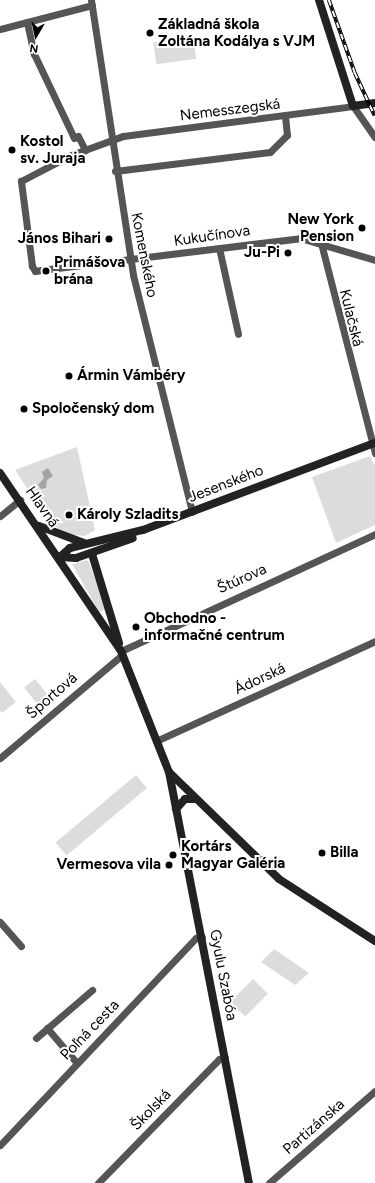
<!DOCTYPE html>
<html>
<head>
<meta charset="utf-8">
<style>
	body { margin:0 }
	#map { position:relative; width:375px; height:1183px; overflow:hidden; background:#fff; font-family:Figtree,sans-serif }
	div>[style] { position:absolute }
	.green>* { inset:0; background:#dcdcdc; transform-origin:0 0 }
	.water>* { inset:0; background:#a3a3a3 }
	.street>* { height:7px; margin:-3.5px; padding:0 3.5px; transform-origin:3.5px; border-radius:3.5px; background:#555 }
	.secondary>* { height:8px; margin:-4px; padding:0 4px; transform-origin:4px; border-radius:4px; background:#222 }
	.rail>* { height:3.5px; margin-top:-1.75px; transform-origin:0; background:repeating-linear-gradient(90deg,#fff 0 6px,#000 0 12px); box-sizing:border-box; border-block:1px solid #000 }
	.dots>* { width:11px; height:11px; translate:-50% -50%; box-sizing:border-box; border:2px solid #fff; border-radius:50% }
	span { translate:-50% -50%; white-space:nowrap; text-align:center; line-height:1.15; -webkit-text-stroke:4px #fff; paint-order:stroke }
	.poi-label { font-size:15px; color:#000; font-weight:700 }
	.left { translate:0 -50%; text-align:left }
	.right { translate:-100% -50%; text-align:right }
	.street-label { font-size:15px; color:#000 }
	.north { position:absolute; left:16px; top:16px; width:40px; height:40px; -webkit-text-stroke:3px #fff; paint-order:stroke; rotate:189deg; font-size:11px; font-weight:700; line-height:16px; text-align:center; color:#000 }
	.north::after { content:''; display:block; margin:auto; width:14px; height:18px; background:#000; clip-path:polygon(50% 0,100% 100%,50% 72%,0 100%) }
</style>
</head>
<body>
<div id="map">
	<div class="green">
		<div style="left:193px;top:37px;width:22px;height:40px;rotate:82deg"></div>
		<div style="clip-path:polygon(77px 447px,95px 530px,85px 536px,67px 534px,50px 523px,15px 470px)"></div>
		<div style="clip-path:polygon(370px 456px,375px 466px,375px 525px,336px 543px,312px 477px)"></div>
		<div style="clip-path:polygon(88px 560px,107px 609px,99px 612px,72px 564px)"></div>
		<div style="left:35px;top:679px;width:26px;height:14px;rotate:51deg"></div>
		<div style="clip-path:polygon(0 682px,16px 702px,2px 713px,0 710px)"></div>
		<div style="left:136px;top:775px;width:17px;height:105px;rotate:50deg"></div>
		<div style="clip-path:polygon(274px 949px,309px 973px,295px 985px,261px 962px)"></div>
		<div style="left:253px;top:979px;width:21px;height:32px;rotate:45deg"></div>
	</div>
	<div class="water">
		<div style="clip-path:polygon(48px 468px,53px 476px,47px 480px,46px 488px,41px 489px,38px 485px,44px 478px,42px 472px)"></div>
	</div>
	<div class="street">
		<div style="left:91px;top:0;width:278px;rotate:81.3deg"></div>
		<div style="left:133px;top:275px;width:244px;rotate:76deg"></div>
		<div style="left:27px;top:22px;width:33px;rotate:78deg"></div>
		<div style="left:34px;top:54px;width:93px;rotate:64.5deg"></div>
		<div style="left:74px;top:138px;width:4px;rotate:-27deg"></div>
		<div style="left:78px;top:136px;width:16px;rotate:63deg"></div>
		<div style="left:0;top:29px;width:95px;rotate:-14.6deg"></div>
		<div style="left:71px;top:155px;width:55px;rotate:-20.1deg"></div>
		<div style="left:123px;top:136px;width:232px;rotate:-7.4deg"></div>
		<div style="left:353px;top:106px;width:38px;rotate:55deg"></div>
		<div style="left:115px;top:171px;width:156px;rotate:-7deg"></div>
		<div style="left:270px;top:152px;width:24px;rotate:-45deg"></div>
		<div style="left:287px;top:135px;width:19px;rotate:-96deg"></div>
		<div style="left:321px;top:243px;width:217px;rotate:75.6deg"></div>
		<div style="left:219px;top:248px;width:88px;rotate:77.5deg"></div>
		<div style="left:49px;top:269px;width:253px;rotate:-7deg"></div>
		<div style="left:300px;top:238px;width:78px;rotate:16.3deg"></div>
		<div style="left:41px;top:270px;width:6px;rotate:171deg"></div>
		<div style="left:35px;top:271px;width:6px;rotate:-121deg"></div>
		<div style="left:32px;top:266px;width:86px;rotate:-97.4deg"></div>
		<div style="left:21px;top:181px;width:50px;rotate:-27.6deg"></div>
		<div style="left:0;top:516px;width:26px;rotate:-39deg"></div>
		<div style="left:121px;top:651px;width:280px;rotate:-24.7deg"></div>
		<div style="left:156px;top:741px;width:241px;rotate:-24.5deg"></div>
		<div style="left:0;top:758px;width:160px;rotate:-40.2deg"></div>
		<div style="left:0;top:922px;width:32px;rotate:49deg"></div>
		<div style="left:47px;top:1028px;width:45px;rotate:49.5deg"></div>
		<div style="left:36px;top:1038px;width:74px;rotate:-40.6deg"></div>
		<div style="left:0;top:1145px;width:285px;rotate:-46.6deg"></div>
		<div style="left:196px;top:938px;width:6px;rotate:-9deg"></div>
		<div style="left:98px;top:1183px;width:173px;rotate:-45.7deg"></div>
		<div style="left:219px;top:1059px;width:6px;rotate:-18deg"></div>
		<div style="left:269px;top:1183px;width:140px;rotate:-41deg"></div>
	</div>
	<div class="secondary">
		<div style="left:319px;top:0;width:111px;rotate:72.2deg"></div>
		<div style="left:353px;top:106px;width:22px;rotate:-8deg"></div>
		<div style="left:0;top:473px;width:215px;rotate:55.8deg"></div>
		<div style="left:121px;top:651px;width:130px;rotate:68.4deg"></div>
		<div style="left:169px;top:772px;width:419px;rotate:79deg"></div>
		<div style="left:39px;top:526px;width:48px;rotate:20.7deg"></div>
		<div style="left:92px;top:554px;width:93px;rotate:73.1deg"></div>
		<div style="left:60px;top:557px;width:13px;rotate:-42deg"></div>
		<div style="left:70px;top:548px;width:75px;rotate:-13.9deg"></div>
		<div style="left:143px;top:530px;width:248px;rotate:-20.6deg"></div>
		<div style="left:60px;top:557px;width:16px;rotate:4deg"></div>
		<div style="left:76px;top:558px;width:60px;rotate:-19.3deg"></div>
		<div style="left:169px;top:772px;width:153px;rotate:44.2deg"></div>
		<div style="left:279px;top:879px;width:114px;rotate:32.9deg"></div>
		<div style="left:176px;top:809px;width:13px;rotate:-48deg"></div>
		<div style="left:185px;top:799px;width:10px"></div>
	</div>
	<div class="rail">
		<div style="left:329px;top:0;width:77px;rotate:70.4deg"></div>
		<div style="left:355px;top:73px;width:47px;rotate:65.1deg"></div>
	</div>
	<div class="dots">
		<div style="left:150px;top:33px;background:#000"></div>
		<div style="left:12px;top:150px;background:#000"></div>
		<div style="left:362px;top:228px;background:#000"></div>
		<div style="left:109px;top:239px;background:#000"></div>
		<div style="left:288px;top:253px;background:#000"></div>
		<div style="left:46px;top:271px;background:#000"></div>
		<div style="left:69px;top:376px;background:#000"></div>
		<div style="left:24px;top:409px;background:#000"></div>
		<div style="left:69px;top:515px;background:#000"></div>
		<div style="left:136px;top:627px;background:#000"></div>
		<div style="left:322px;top:853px;background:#000"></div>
		<div style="left:173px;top:855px;background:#000"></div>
		<div style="left:169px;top:865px;background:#000"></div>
	</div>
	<div class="poi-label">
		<span class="left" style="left:158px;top:33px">Základná škola<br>Zoltána Kodálya s VJM</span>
		<span class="left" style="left:20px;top:150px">Kostol<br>sv. Juraja</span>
		<span class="right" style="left:354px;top:228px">New York<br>Pension</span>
		<span class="right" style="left:101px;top:239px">János Bihari</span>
		<span class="right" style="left:280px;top:253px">Ju-Pi</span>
		<span class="left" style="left:54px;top:271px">Primášova<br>brána</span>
		<span class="left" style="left:77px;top:376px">Ármin Vámbéry</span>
		<span class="left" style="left:32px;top:409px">Spoločenský dom</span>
		<span class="left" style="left:77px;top:515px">Károly Szladits</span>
		<span class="left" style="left:144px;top:627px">Obchodno -<br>informačné centrum</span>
		<span class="left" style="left:181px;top:855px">Kortárs<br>Magyar Galéria</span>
		<span class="left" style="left:330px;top:853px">Billa</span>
		<span class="right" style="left:161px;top:865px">Vermesova vila</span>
	</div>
	<div class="street-label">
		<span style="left:230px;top:110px;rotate:-7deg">Nemesszegská</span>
		<span style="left:212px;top:236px;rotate:-8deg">Kukučínova</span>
		<span style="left:144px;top:255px;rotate:79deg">Komenského</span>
		<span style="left:351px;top:318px;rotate:76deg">Kulačská</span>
		<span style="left:226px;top:484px;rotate:-21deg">Jesenského</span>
		<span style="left:42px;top:507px;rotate:55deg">Hlavná</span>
		<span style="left:242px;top:579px;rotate:-24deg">Štúrova</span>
		<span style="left:260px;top:679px;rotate:-25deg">Ádorská</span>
		<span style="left:52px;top:696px;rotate:-41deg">Športová</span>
		<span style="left:223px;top:975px;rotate:79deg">Gyulu Szabóa</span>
		<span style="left:90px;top:1030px;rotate:-46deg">Poľná cesta</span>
		<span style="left:151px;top:1110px;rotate:-46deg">Školská</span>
		<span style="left:314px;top:1127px;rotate:-41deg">Partizánska</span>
	</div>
	<div class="north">N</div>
</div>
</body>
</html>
